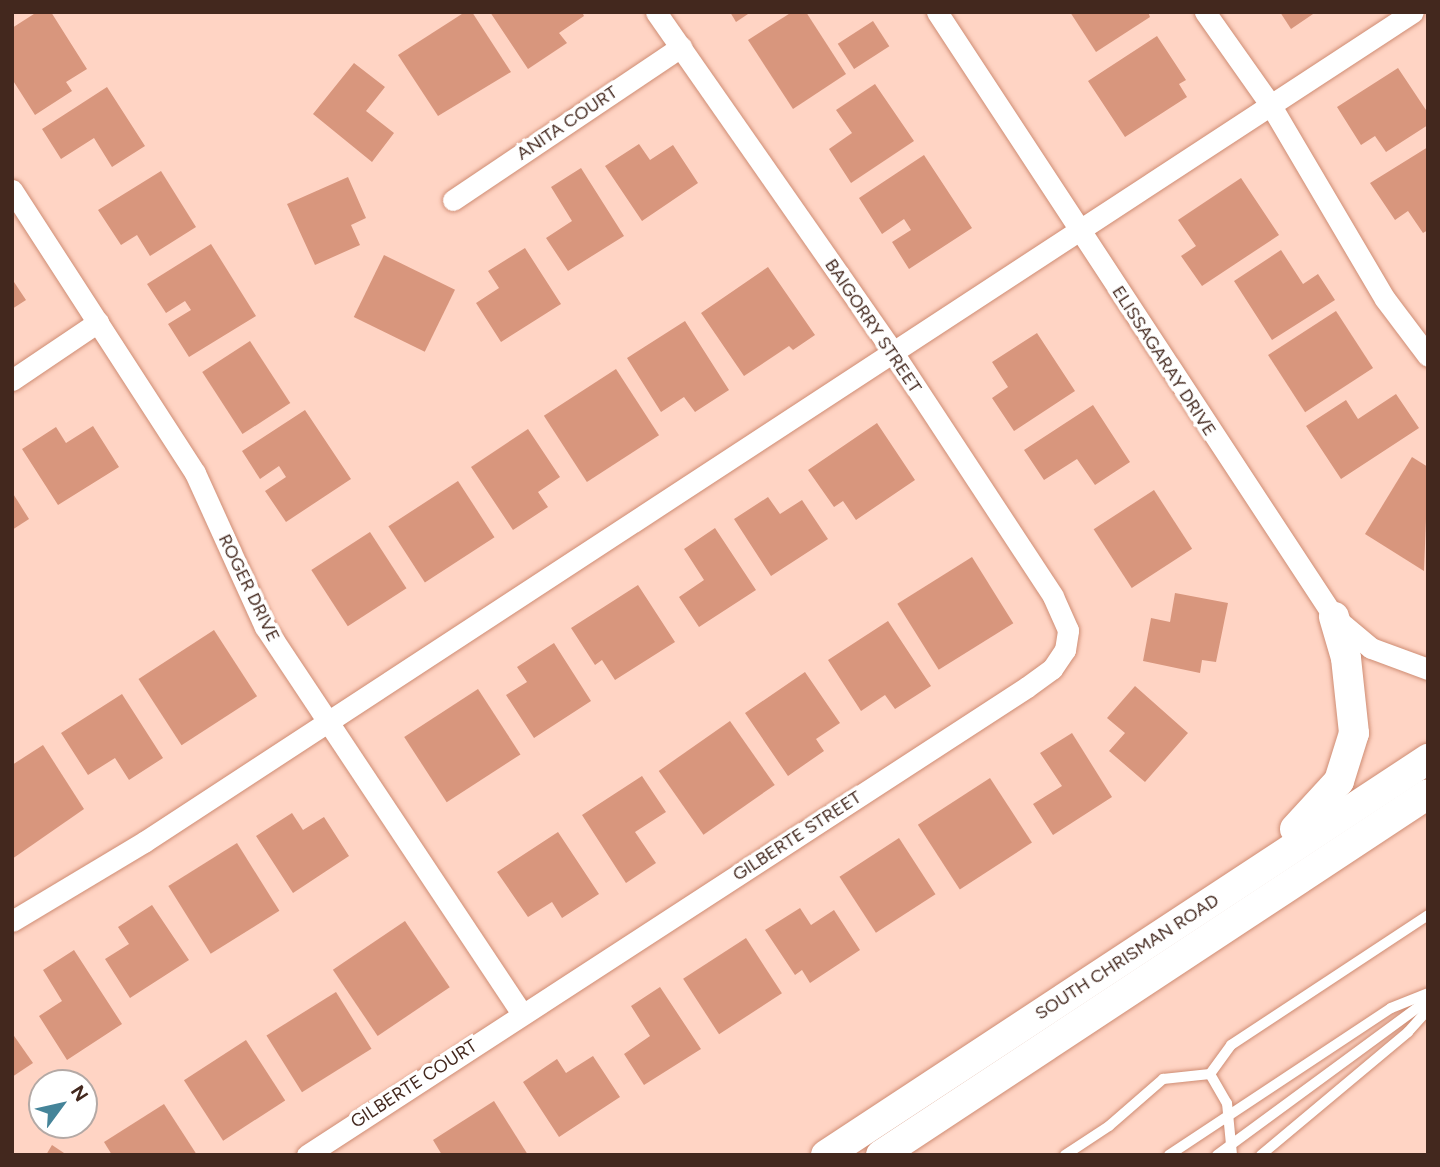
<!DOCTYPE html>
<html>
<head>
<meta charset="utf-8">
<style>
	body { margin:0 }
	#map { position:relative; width:1440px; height:1167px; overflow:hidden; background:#ffd4c4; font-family:Figtree,sans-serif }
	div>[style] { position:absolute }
	.building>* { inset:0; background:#d8967d; transform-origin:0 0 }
	.roads { filter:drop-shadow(0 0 2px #cf8d74) drop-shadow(0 0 2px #cf8d74) }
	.lane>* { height:10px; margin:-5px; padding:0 5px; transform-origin:5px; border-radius:5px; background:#fff }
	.street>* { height:21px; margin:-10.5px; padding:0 10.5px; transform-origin:10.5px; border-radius:10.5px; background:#fff }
	.secondary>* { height:30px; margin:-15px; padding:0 15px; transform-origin:15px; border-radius:15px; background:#fff }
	span { translate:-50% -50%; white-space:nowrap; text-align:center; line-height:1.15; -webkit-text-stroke:7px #fff; paint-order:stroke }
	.street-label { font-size:18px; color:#43281e }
	.frame { position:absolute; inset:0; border:14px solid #43281e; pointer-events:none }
	.north { position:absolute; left:28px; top:1069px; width:70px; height:70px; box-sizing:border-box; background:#fff; border:2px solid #b4a9a5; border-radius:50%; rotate:57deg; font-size:19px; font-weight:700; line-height:28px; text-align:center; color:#43281e }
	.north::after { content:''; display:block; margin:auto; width:24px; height:32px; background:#458499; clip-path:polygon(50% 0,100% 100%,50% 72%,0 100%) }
</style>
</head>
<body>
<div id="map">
	<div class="building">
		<div style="clip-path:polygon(37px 12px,51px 12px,87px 69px,66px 82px,72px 91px,35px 115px,12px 79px,12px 28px)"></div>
		<div style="clip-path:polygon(465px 12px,472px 12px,511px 72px,438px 116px,398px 55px)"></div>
		<div style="clip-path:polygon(490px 12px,582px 12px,584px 16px,559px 33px,567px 43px,528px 69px)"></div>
		<div style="clip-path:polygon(730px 12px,751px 12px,736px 22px)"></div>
		<div style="clip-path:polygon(792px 12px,806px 12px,846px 74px,793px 109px,748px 40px)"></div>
		<div style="clip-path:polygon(1070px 12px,1148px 12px,1150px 17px,1096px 52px)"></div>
		<div style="clip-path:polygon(1280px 12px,1316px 12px,1291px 29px)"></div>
		<div style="left:873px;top:21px;width:30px;height:42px;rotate:57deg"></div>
		<div style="clip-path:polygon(1157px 36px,1186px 80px,1179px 84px,1187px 97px,1125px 137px,1088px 81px)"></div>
		<div style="clip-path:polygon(354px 63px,385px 87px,366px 111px,394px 133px,372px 162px,313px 114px)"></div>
		<div style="clip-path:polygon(1398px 68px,1428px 113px,1428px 125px,1386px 152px,1375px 136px,1361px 145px,1337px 107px)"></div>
		<div style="clip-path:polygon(875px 84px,914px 141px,851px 183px,829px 149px,852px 133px,836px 110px)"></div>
		<div style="clip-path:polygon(107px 87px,145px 146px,112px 167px,94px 138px,61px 159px,42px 129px)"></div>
		<div style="clip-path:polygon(639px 144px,650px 160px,673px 145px,698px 183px,642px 221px,605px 166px)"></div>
		<div style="clip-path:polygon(1428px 147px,1428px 230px,1423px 233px,1408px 211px,1395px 220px,1370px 183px)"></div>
		<div style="clip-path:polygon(924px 155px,972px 228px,909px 269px,892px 242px,911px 230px,904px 219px,882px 234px,859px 198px)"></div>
		<div style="clip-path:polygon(581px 168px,624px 236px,568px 271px,546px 238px,572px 221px,551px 187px)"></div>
		<div style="clip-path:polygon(161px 171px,196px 227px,150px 256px,137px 235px,121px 245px,98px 210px)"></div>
		<div style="clip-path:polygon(348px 177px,366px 218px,351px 225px,360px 245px,315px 265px,287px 204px)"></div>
		<div style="clip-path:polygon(1241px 178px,1279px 235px,1202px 286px,1181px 256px,1196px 246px,1178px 220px)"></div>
		<div style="clip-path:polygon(211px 244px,256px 316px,189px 357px,168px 324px,191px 310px,185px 301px,166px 313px,147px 284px)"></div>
		<div style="clip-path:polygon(525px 248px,561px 304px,501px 342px,476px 303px,499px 288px,488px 271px)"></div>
		<div style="clip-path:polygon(1281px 250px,1303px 284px,1318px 274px,1335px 300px,1272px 340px,1234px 281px)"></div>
		<div style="left:384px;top:255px;width:79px;height:69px;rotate:26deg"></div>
		<div style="clip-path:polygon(768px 267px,815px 335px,793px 350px,789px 346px,744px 376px,701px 313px)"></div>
		<div style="clip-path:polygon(12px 279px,26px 300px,12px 309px)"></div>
		<div style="left:1336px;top:311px;width:68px;height:81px;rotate:57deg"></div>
		<div style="clip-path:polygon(685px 321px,729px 390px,695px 412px,684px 397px,661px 412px,627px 358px)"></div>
		<div style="clip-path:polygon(1037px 333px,1075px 391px,1014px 431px,992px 398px,1008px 387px,992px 362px)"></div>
		<div style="left:250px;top:341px;width:74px;height:57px;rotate:57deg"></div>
		<div style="left:616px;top:369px;width:79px;height:86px;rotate:57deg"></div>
		<div style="clip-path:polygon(1396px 394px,1419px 428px,1341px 479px,1306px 426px,1346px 400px,1358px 419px)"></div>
		<div style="clip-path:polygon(1093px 405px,1130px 462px,1095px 485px,1077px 459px,1044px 480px,1024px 450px)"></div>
		<div style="clip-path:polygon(305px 410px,351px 479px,286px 522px,265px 491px,286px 477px,279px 466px,260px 479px,242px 451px)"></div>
		<div style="clip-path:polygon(877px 423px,915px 480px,856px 520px,843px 501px,834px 507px,808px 470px)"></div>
		<div style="clip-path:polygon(93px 426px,119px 467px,58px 505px,22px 449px,56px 427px,66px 443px)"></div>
		<div style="clip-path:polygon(528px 429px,560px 477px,538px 492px,548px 507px,513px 530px,471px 467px)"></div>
		<div style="clip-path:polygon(1412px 457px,1428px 467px,1424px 571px,1365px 534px)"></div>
		<div style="left:458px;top:481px;width:67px;height:83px;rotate:57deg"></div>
		<div style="left:1154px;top:490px;width:70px;height:72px;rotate:57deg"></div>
		<div style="clip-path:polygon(12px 492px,29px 519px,12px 530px)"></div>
		<div style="clip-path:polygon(768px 497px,780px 514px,802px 500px,828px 539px,771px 576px,734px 519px)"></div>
		<div style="clip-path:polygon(715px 528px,756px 590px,699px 627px,679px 597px,704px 580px,684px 549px)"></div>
		<div style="left:370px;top:532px;width:67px;height:70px;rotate:57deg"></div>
		<div style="left:972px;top:557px;width:78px;height:88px;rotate:58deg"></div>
		<div style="clip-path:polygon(638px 585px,675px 642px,615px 680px,602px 660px,595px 665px,571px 628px)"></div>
		<div style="clip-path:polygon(1175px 593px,1228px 603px,1216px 662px,1202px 660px,1200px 673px,1143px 661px,1151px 618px,1170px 622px)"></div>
		<div style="clip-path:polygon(888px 621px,931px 686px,895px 709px,885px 695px,861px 711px,828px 660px)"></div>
		<div style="left:214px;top:630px;width:79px;height:90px;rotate:57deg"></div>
		<div style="clip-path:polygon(554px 643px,591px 701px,534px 738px,506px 695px,527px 682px,517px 667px)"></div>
		<div style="clip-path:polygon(805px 672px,840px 723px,816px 739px,824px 751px,788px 776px,745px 713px)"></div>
		<div style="clip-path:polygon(1135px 686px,1188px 733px,1145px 782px,1109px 751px,1125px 733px,1107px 718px)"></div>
		<div style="left:478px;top:689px;width:78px;height:88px;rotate:57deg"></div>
		<div style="clip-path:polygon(122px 694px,163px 758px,129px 780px,115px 758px,88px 775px,61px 733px)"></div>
		<div style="left:730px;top:721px;width:78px;height:87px;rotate:55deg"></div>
		<div style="clip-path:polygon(1072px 733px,1112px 797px,1053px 835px,1033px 804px,1062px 786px,1040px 753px)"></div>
		<div style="clip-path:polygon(43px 745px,84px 809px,12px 859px,12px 765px)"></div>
		<div style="clip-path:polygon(642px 776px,666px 812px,635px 832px,656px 863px,626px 883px,582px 815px)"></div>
		<div style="left:990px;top:778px;width:77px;height:86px;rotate:57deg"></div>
		<div style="clip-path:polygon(292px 813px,303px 830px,324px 817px,349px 856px,293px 893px,256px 836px)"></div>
		<div style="clip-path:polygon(558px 832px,599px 894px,562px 918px,552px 902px,528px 917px,497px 872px)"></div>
		<div style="left:899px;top:838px;width:67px;height:71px;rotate:57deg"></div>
		<div style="left:237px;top:843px;width:80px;height:81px;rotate:58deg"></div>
		<div style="clip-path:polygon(152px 905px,189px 960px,130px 998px,105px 959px,129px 944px,118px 927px)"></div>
		<div style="clip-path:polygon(800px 908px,811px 925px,834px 910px,860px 950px,810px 983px,802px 970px,795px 975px,765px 930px)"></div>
		<div style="left:405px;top:921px;width:80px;height:87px;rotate:56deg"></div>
		<div style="left:746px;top:938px;width:66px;height:75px;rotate:57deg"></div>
		<div style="clip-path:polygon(74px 950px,122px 1024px,67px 1060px,39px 1016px,62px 1001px,43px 970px)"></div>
		<div style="clip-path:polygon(660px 987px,701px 1049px,644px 1085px,624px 1054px,650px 1036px,631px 1006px)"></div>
		<div style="left:336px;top:992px;width:67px;height:82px;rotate:58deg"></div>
		<div style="clip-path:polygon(12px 1033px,33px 1063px,12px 1077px)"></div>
		<div style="left:246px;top:1040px;width:72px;height:74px;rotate:57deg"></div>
		<div style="clip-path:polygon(593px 1056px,620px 1097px,559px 1137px,523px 1082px,557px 1059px,566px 1073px)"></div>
		<div style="clip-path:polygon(494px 1101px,528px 1155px,442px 1155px,433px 1140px)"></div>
		<div style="clip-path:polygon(164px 1104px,197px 1155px,112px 1155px,104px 1142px)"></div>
		<div style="clip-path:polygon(52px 1145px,67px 1155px,46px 1155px)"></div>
	</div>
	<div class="roads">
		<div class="lane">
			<div style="left:1210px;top:1074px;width:34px;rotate:60deg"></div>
			<div style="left:1227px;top:1103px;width:52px;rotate:84.5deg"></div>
			<div style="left:1065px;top:1155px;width:53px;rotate:-33.4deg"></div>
			<div style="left:1109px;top:1126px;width:72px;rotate:-41deg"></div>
			<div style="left:1163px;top:1079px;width:47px;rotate:-6.1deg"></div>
			<div style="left:1210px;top:1074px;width:36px;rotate:-54deg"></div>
			<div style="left:1231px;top:1045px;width:236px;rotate:-33.4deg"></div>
			<div style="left:1169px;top:1155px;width:266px;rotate:-33.5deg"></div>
			<div style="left:1391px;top:1008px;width:40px;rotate:-22deg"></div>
			<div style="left:1217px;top:1155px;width:262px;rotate:-36.3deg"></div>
			<div style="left:1261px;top:1155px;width:192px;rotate:-39.9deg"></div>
			<div style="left:1408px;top:1032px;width:30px;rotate:-48deg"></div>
		</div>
		<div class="street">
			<div style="left:937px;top:12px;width:724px;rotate:56.73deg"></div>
			<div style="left:1334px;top:617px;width:48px;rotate:40deg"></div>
			<div style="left:1371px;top:648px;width:61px;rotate:20.2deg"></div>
			<div style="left:1205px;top:12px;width:113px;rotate:54.8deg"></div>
			<div style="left:1270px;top:104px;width:226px;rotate:59.5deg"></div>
			<div style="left:1385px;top:299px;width:71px;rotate:53deg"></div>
			<div style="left:12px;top:190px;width:337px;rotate:57.1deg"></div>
			<div style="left:195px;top:473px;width:169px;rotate:65.6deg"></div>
			<div style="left:265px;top:627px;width:465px;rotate:56.4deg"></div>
			<div style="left:453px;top:200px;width:275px;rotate:-33.9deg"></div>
			<div style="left:12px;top:380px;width:104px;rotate:-34deg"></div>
			<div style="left:12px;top:921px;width:154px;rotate:-30.9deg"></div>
			<div style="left:144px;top:842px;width:1516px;rotate:-33.19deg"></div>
			<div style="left:307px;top:1155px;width:859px;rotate:-33.02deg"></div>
			<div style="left:1027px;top:687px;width:31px;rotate:-36deg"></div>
			<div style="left:1052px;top:669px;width:23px;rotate:-56deg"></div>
			<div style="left:1065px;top:650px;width:20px;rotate:-81deg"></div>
			<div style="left:1068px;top:630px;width:37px;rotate:-114deg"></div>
			<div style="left:1053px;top:596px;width:292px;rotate:-123.3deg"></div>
			<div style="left:893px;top:352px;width:414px;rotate:-124.9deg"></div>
		</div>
		<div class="secondary">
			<div style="left:1295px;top:829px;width:65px;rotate:-47.5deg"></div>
			<div style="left:1339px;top:781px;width:50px;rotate:-72.6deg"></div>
			<div style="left:1354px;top:733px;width:75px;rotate:-96.1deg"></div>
			<div style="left:1346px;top:658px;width:43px;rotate:-106.3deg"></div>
			<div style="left:826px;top:1155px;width:721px;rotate:-33.34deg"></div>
			<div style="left:881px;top:1155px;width:655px;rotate:-33.42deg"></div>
		</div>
	</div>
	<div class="street-label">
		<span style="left:567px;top:123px;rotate:-34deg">ANITA COURT</span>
		<span style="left:873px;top:326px;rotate:56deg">BAIGORRY STREET</span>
		<span style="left:1164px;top:361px;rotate:57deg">ELISSAGARAY DRIVE</span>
		<span style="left:249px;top:588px;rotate:64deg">ROGER DRIVE</span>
		<span style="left:797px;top:836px;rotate:-33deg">GILBERTE STREET</span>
		<span style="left:1127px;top:957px;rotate:-33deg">SOUTH CHRISMAN ROAD</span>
		<span style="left:414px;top:1084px;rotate:-33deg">GILBERTE COURT</span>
	</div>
	<div class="frame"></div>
	<div class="north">N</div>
</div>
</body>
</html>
